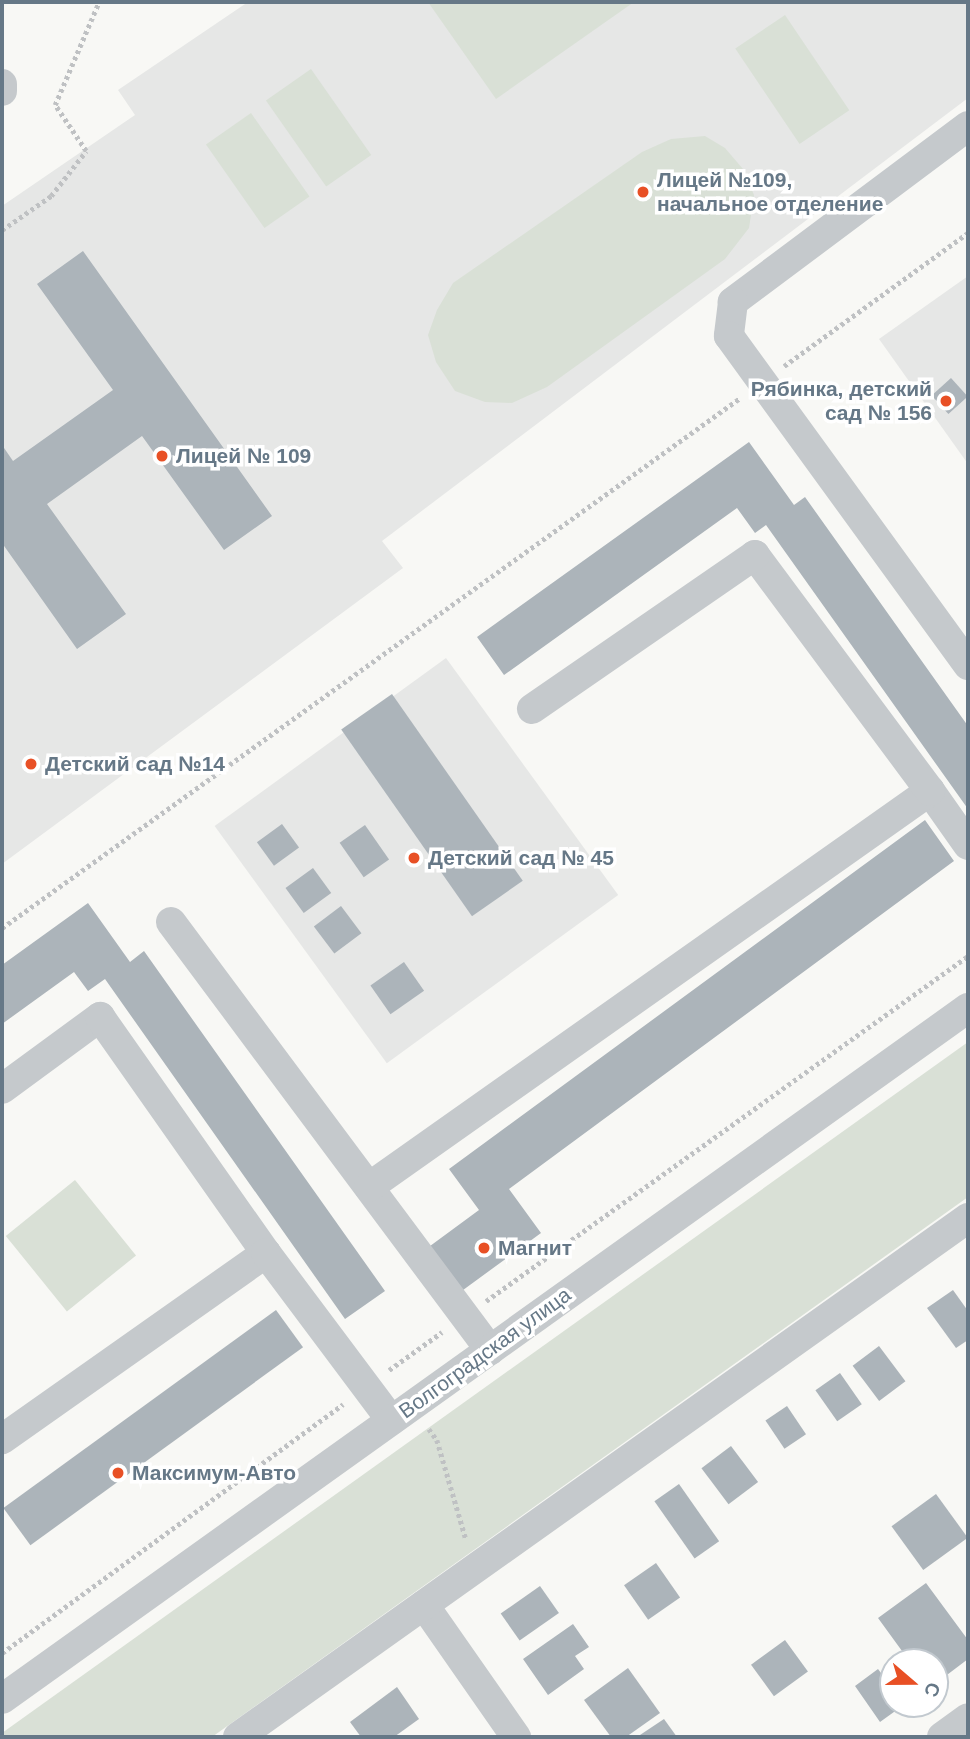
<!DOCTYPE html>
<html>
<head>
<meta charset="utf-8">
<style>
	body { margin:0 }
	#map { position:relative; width:970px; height:1739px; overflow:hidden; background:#f8f8f5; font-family:Helvetica,sans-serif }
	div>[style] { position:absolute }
	.built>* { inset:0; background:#e6e7e6; transform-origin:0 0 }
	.green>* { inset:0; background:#d9e0d6; transform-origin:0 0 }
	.building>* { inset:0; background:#acb4ba; transform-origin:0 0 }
	.path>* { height:4.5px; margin-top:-2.25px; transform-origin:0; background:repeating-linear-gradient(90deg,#bfc1c3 0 3.5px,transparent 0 7px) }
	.minor>* { height:30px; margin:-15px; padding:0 15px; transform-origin:15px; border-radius:15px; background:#c5c9cc }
	.dots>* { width:19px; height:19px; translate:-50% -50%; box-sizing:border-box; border:4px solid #fff; border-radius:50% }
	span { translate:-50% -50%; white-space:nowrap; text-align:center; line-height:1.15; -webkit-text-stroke:7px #fff; paint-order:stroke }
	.poi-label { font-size:21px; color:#667887; font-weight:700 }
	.left { translate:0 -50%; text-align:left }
	.right { translate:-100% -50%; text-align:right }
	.street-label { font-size:21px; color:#667887 }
	.frame { position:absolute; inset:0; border:4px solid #667887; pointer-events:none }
	.north { position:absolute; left:879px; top:1648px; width:70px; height:70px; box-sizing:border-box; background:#fff; border:2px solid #c2c9cf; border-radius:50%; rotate:110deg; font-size:19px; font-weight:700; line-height:28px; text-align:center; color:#667887 }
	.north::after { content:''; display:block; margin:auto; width:24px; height:32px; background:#e85025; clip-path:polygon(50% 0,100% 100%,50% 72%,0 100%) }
</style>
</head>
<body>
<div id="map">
	<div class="built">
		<div style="clip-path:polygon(248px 2px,968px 2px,968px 98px,382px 541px,403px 568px,2px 864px,2px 206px,135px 115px,118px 90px)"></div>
		<div style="clip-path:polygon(968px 276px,968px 464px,879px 339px)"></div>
		<div style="left:446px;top:658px;width:293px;height:286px;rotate:54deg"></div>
	</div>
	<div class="green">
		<div style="clip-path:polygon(428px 2px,634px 2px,496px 99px)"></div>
		<div style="left:785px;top:15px;width:115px;height:60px;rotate:56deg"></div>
		<div style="left:311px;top:69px;width:105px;height:55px;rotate:55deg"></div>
		<div style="left:251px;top:113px;width:102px;height:55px;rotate:55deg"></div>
		<div style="clip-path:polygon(705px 136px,725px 148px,743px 169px,754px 195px,749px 228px,725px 259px,547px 387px,512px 403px,485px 402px,455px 391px,436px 362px,428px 335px,437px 310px,453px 283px,642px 152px,671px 139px)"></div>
		<div style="clip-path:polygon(968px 1042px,968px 1197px,212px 1737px,2px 1737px,2px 1733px)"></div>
		<div style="left:75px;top:1180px;width:97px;height:89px;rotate:51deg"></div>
	</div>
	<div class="building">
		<div style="clip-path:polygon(83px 251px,272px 516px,224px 550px,142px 436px,47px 504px,126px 614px,77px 649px,2px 543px,2px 445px,13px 461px,113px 390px,37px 284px)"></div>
		<div style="left:951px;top:378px;width:25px;height:26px;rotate:48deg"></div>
		<div style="clip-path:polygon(749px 442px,794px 505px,805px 497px,968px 726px,968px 809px,766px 525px,755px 533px,737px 508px,504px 675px,477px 637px)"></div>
		<div style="left:392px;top:694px;width:228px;height:62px;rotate:55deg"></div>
		<div style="clip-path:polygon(925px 820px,954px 861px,509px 1189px,541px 1233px,459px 1293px,426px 1249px,479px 1210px,449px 1169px)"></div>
		<div style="left:282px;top:824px;width:29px;height:31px;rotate:54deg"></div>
		<div style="left:365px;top:825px;width:42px;height:31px;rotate:55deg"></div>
		<div style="left:313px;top:868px;width:31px;height:34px;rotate:54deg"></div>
		<div style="clip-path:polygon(88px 903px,130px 962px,144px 951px,385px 1291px,345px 1319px,105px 979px,88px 991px,74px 972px,2px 1024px,2px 965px)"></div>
		<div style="left:341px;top:906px;width:34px;height:34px;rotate:53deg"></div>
		<div style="left:404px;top:962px;width:35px;height:41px;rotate:55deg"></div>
		<div style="clip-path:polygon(953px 1290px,968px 1311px,968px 1340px,956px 1348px,927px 1308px)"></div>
		<div style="left:276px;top:1310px;width:46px;height:337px;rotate:54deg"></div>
		<div style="left:879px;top:1346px;width:44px;height:33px;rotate:53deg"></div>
		<div style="left:840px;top:1373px;width:38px;height:30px;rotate:55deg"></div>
		<div style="left:787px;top:1406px;width:34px;height:26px;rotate:56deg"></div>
		<div style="left:731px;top:1446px;width:45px;height:37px;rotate:53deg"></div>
		<div style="left:679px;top:1484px;width:70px;height:30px;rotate:55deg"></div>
		<div style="left:936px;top:1494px;width:54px;height:55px;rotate:54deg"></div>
		<div style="left:656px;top:1563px;width:42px;height:39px;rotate:55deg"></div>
		<div style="clip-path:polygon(926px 1583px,968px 1640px,968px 1659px,935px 1684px,935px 1662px,910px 1662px,878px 1618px)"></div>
		<div style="left:540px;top:1586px;width:33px;height:48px;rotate:55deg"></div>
		<div style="clip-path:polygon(573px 1624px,589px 1647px,575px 1656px,584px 1669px,548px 1695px,523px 1659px)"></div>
		<div style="left:785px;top:1640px;width:39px;height:42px;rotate:54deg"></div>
		<div style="clip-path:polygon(628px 1668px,660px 1713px,626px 1737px,611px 1737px,584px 1700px)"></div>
		<div style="clip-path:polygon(878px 1669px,893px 1689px,893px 1704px,905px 1704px,880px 1722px,855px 1686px)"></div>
		<div style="clip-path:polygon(397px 1687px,419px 1719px,394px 1737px,361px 1737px,350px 1722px)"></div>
		<div style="clip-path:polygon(664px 1719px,677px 1737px,637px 1737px)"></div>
	</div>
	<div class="path">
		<div style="left:2px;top:230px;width:60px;rotate:-34.8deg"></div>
		<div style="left:51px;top:196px;width:57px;rotate:-52.1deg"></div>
		<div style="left:86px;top:151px;width:55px;rotate:-124deg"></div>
		<div style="left:55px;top:105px;width:112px;rotate:-66.9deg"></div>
		<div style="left:784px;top:366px;width:227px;rotate:-35.9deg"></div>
		<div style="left:2px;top:928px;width:909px;rotate:-35.68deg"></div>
		<div style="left:486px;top:1301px;width:593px;rotate:-35.59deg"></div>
		<div style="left:389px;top:1370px;width:65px;rotate:-35.6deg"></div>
		<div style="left:429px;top:1429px;width:14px;rotate:54deg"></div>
		<div style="left:437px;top:1440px;width:103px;rotate:73.7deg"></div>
		<div style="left:2px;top:1653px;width:422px;rotate:-36.1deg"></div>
	</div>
	<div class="minor">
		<div style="left:2px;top:84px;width:7px;rotate:90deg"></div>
		<div style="left:968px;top:126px;width:294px;rotate:143.2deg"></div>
		<div style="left:733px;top:302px;width:34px;rotate:97deg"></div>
		<div style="left:729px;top:336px;width:407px;rotate:54deg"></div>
		<div style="left:930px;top:791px;width:66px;rotate:54.9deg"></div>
		<div style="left:171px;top:922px;width:534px;rotate:53.3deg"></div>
		<div style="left:2px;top:1089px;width:122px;rotate:-36.3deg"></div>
		<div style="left:100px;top:1017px;width:289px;rotate:54.9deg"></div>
		<div style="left:266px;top:1253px;width:323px;rotate:144.8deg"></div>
		<div style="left:369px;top:1187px;width:687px;rotate:-35.22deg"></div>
		<div style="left:930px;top:791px;width:294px;rotate:-126.6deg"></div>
		<div style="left:755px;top:555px;width:271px;rotate:145.4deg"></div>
		<div style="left:266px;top:1253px;width:209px;rotate:53.2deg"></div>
		<div style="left:424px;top:1605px;width:161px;rotate:55.1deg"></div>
		<div style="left:2px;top:1699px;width:1188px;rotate:-35.58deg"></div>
		<div style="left:238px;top:1737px;width:896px;rotate:-35.41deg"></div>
		<div style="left:942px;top:1737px;width:32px;rotate:-36deg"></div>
	</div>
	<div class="dots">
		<div style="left:643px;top:192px;background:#e85025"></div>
		<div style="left:946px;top:401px;background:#e85025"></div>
		<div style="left:162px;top:456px;background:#e85025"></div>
		<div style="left:31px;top:764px;background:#e85025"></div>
		<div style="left:414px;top:858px;background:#e85025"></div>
		<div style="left:484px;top:1248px;background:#e85025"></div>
		<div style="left:118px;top:1473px;background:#e85025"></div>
	</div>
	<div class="poi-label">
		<span class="left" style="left:657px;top:192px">Лицей №109,<br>начальное отделение</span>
		<span class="right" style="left:932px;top:401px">Рябинка, детский<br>сад № 156</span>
		<span class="left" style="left:176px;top:456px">Лицей № 109</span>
		<span class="left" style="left:45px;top:764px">Детский сад №14</span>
		<span class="left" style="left:428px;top:858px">Детский сад № 45</span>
		<span class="left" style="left:498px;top:1248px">Магнит</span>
		<span class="left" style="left:132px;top:1473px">Максимум-Авто</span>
	</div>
	<div class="street-label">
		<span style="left:485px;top:1353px;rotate:-36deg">Волгоградская улица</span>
	</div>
	<div class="frame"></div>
	<div class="north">С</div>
</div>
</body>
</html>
